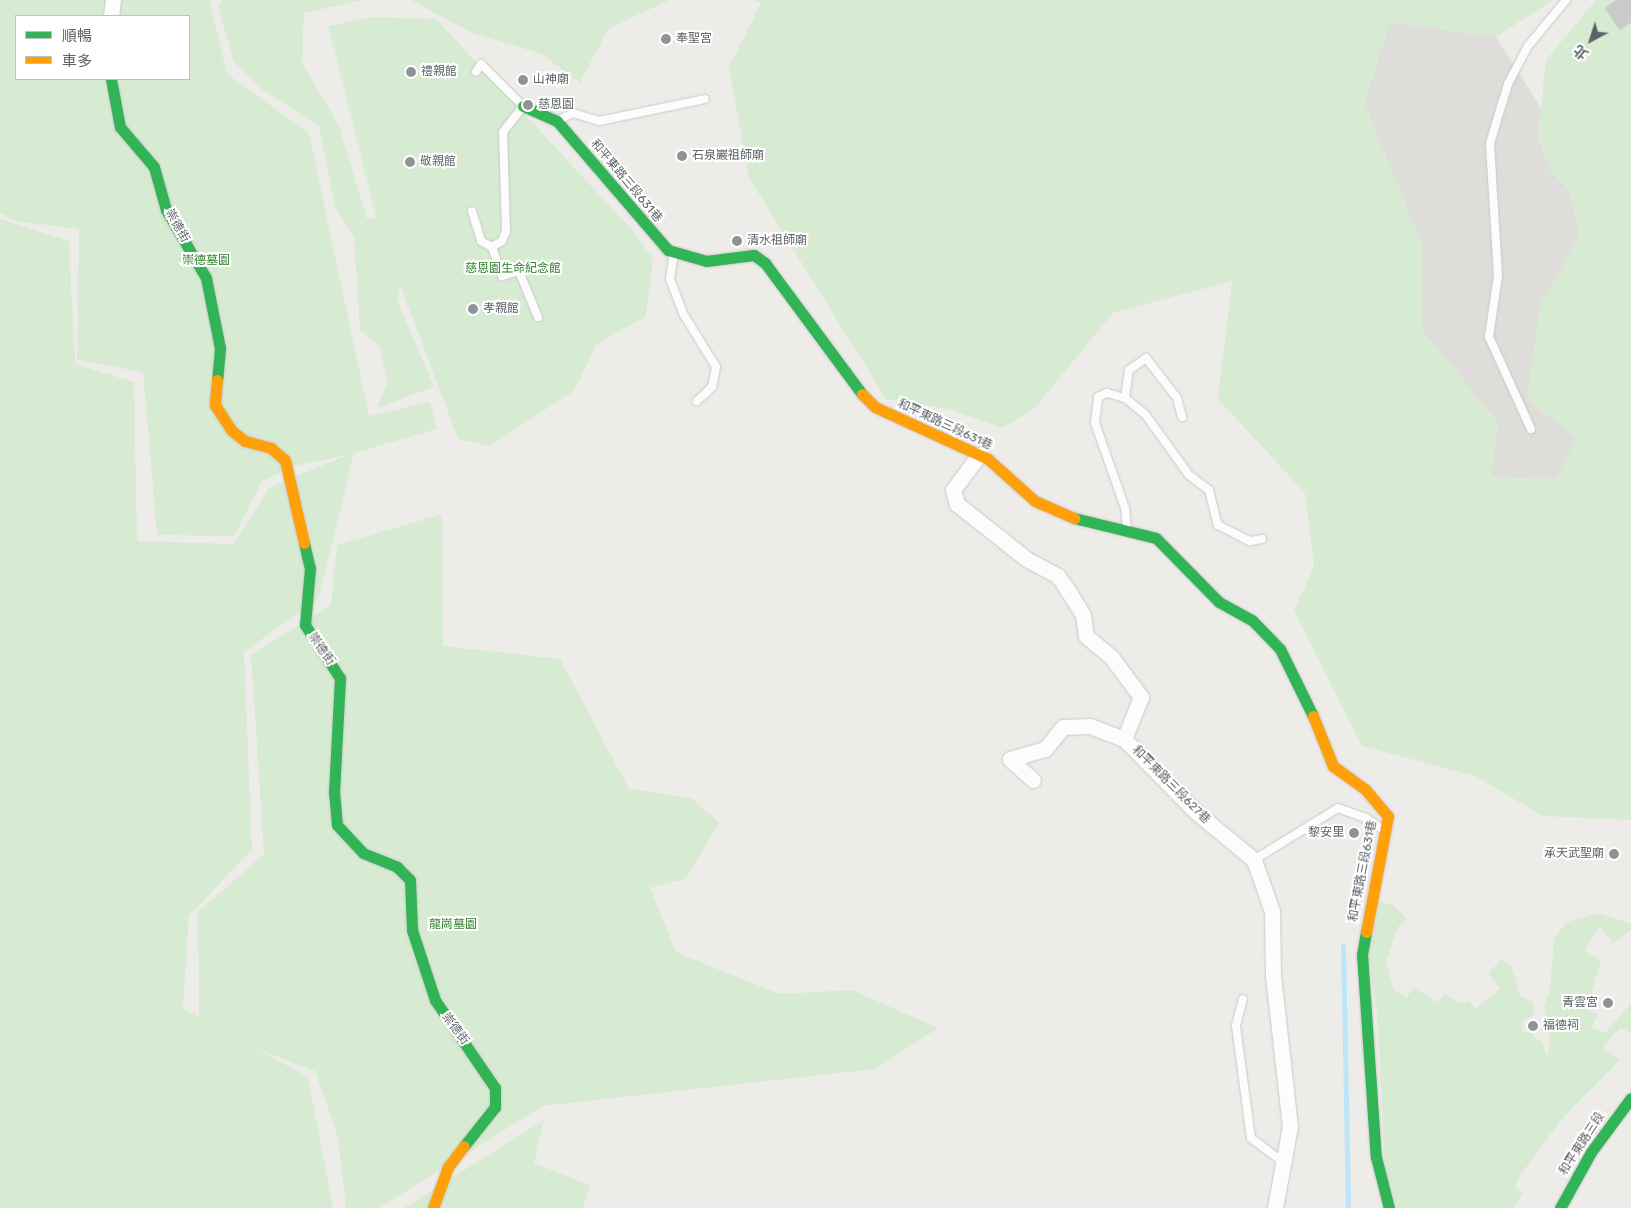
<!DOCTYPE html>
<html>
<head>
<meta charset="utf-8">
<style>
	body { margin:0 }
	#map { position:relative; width:1631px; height:1208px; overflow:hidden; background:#eeece9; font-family:Rubik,"Noto Sans TC",sans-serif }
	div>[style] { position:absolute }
	.industrial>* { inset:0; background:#dfddda }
	.green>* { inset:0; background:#d7ebd2 }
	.stream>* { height:5px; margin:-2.5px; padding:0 2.5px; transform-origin:2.5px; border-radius:2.5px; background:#bde5f8 }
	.highway-tunnel>* { height:28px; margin-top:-14px; transform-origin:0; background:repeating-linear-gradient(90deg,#cacac9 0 28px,transparent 0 42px) }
	.roads { filter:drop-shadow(0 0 1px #cac9ca) drop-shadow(0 0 1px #cac9ca) }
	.lane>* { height:8px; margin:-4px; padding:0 4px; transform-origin:4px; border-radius:4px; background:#fcfcfc }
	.street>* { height:15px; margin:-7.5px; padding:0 7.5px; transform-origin:7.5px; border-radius:7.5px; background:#fcfcfc }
	.fast>* { height:11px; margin:-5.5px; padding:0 5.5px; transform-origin:5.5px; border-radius:5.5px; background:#30b455 }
	.slow>* { height:11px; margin:-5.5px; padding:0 5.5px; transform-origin:5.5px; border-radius:5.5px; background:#ff9f0a }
	.dots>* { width:14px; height:14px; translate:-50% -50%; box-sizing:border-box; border:2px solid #fff; border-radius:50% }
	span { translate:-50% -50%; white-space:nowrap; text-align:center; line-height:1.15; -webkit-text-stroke:4px #fff; paint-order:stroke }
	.poi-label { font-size:12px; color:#5d6368 }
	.left { translate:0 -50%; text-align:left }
	.right { translate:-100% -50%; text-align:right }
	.street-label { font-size:12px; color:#5d6368 }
	.park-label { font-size:12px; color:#30812a }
	.legend { position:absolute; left:15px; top:15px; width:175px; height:65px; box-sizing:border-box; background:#fff; border:1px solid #bec1c3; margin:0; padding:6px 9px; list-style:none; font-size:15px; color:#5d6368 }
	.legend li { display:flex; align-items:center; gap:10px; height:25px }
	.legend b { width:25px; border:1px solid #bec1c3 }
	.north { position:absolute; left:1566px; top:15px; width:50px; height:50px; -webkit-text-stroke:4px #fff; paint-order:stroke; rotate:220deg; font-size:14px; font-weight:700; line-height:20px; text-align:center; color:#5d6368 }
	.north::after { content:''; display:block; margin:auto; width:18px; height:22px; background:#5d6368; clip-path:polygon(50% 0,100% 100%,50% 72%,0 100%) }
</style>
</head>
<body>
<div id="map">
	<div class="industrial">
		<div style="clip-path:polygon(1390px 22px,1496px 37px,1541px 108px,1538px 137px,1550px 170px,1568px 188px,1580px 236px,1540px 306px,1577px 438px,1557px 480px,1491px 477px,1498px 423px,1421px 329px,1422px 245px,1364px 103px)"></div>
	</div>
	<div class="green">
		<div style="clip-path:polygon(evenodd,0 0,209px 0,227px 74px,309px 133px,369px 416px,430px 402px,437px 429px,354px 453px,319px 598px,244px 652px,252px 850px,189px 915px,183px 1009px,199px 1017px,198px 912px,264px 854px,251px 655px,331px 605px,337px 545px,442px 514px,443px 646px,560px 659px,629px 789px,692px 798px,719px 823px,686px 879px,650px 888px,676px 952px,779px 994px,852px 990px,938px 1028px,875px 1069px,543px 1106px,379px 1208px,346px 1208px,338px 1137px,315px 1071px,257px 1049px,308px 1077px,333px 1208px,0 1208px,0 219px,69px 241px,75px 364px,134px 382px,137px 541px,234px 544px,270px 487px,350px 454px,295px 466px,262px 481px,234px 536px,157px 535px,143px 372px,77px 360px,79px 229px,15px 221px,0 213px,0 0,16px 16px,189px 16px,189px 79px,16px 79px,16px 16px)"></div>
		<div style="clip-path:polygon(225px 0,363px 0,304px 13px,302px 63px,339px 126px,367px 219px,376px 218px,328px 26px,373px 17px,436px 19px,634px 232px,653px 259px,646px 316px,597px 344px,574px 391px,489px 446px,458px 439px,400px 285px,397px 300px,434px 387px,377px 408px,388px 382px,379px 346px,360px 330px,354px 237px,335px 207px,319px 126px,261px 89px,233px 60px,218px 5px)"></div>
		<div style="clip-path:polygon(411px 0,669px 0,608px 29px,580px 83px,542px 54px,472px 33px)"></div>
		<div style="clip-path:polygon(753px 0,1553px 0,1496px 37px,1390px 22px,1364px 103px,1422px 245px,1421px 329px,1498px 423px,1491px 477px,1556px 480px,1577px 438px,1527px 400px,1540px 306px,1580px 236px,1568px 188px,1550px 170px,1538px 137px,1546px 60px,1596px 0,1631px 0,1631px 820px,1543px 816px,1475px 776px,1362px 746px,1294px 610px,1314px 567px,1305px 493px,1218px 399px,1232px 281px,1113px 313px,1034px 409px,1002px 428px,949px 409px,886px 399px,749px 178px,729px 67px,761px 3px)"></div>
		<div style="clip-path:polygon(1377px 901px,1393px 905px,1407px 919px,1398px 927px,1386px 961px,1394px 990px,1406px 998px,1414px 987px,1437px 1002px,1445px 994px,1459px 1003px,1469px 1001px,1476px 1009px,1500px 989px,1488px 973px,1501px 960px,1512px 967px,1520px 996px,1533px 1002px,1534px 1016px,1522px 1021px,1523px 1033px,1530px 1032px,1542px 1043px,1548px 1058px,1550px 1030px,1544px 1006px,1550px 990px,1554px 938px,1567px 922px,1599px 913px,1631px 924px,1631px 930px,1613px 944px,1600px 926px,1584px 950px,1601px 961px,1586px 1010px,1598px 1014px,1592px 1027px,1605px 1033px,1631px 1003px,1631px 1033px,1620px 1028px,1603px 1047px,1620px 1060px,1561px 1120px,1522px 1173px,1514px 1187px,1523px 1193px,1514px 1208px,1397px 1208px,1385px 1168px,1377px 1014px,1368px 955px)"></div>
		<div style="clip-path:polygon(544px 1120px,534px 1163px,590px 1185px,583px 1208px,404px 1208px)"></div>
	</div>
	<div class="stream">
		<div style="left:1343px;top:945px;width:263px;rotate:88.9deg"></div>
	</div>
	<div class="highway-tunnel">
		<div style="left:1616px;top:0;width:27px;rotate:56deg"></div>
	</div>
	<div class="roads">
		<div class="lane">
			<div style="left:559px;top:120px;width:16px;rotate:-27deg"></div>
			<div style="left:573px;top:113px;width:27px;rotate:17deg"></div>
			<div style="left:599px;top:121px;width:108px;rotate:-11.7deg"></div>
			<div style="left:472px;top:211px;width:31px;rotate:73deg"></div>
			<div style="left:481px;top:241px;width:13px;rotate:29deg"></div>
			<div style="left:492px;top:247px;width:12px;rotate:-31deg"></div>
			<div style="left:502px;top:241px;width:11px;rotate:-68deg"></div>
			<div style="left:506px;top:231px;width:99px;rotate:-91.7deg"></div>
			<div style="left:503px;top:132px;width:33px;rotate:-52deg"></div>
			<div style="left:523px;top:106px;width:59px;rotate:-135deg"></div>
			<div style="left:481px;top:64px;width:9px;rotate:122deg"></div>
			<div style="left:492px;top:247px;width:31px;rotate:71deg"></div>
			<div style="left:502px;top:276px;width:18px;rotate:-16deg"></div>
			<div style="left:519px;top:271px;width:50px;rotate:67.6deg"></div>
			<div style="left:674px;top:253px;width:26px;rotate:99deg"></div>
			<div style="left:670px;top:279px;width:39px;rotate:69deg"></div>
			<div style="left:684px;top:315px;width:61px;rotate:58.4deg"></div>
			<div style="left:716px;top:367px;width:20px;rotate:101deg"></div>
			<div style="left:712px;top:387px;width:21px;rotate:137deg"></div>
			<div style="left:1125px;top:398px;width:28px;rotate:-82deg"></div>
			<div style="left:1129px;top:370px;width:21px;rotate:-35deg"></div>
			<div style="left:1146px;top:358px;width:51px;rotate:52.2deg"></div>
			<div style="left:1177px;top:398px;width:20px;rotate:75deg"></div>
			<div style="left:1531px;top:429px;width:101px;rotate:-114.5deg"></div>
			<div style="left:1489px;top:337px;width:63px;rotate:-81.7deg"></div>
			<div style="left:1498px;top:275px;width:132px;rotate:-93.5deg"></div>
			<div style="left:1490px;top:143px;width:62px;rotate:-73deg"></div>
			<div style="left:1508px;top:84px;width:43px;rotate:-62.2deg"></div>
			<div style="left:1528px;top:46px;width:60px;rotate:-50.4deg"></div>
			<div style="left:1127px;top:529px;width:21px;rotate:-95deg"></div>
			<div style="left:1125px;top:508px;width:90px;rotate:-109.4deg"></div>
			<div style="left:1095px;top:423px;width:26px;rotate:-83deg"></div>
			<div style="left:1098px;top:397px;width:10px;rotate:-24deg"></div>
			<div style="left:1107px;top:393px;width:19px;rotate:16deg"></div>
			<div style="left:1125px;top:398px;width:26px;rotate:39deg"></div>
			<div style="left:1145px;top:414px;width:75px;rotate:54.2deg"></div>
			<div style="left:1189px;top:475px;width:25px;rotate:37deg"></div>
			<div style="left:1209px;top:490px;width:36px;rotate:76deg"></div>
			<div style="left:1218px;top:525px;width:36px;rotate:27deg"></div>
			<div style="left:1250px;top:541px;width:12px;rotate:-9deg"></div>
			<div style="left:1254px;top:860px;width:99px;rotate:-31.8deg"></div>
			<div style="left:1338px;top:808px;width:30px;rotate:20deg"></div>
			<div style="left:1366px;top:818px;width:21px;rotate:35deg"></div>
			<div style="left:1243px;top:999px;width:28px;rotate:105deg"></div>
			<div style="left:1236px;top:1026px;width:113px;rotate:82.4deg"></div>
			<div style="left:1251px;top:1138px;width:40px;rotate:37deg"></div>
		</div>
		<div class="street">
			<div style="left:111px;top:16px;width:16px;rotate:-83deg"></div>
			<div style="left:979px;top:455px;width:44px;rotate:126.6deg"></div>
			<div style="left:953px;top:490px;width:15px;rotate:74deg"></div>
			<div style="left:957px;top:504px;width:90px;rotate:38.3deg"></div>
			<div style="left:1028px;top:560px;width:34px;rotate:28deg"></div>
			<div style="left:1058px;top:576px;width:22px;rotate:56deg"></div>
			<div style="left:1070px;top:594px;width:25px;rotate:58deg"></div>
			<div style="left:1083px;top:615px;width:21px;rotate:82deg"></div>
			<div style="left:1086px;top:636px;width:34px;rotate:40deg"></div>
			<div style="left:1112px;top:658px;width:49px;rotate:53.4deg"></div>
			<div style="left:1141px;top:697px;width:45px;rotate:112deg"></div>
			<div style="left:1033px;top:780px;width:31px;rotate:-138deg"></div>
			<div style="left:1010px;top:759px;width:36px;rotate:-16deg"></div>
			<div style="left:1045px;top:749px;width:28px;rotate:-51deg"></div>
			<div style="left:1063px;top:727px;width:27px;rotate:-2deg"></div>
			<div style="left:1090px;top:726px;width:36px;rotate:21deg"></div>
			<div style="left:1124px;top:739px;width:104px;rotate:45.4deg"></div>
			<div style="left:1197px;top:813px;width:74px;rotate:39.5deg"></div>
			<div style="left:1254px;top:860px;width:54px;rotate:70.6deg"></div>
			<div style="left:1272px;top:911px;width:64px;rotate:89.1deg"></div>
			<div style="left:1273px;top:975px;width:152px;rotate:83.6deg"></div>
			<div style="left:1290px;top:1126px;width:83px;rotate:100.4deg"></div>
		</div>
		<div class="fast">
			<div style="left:111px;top:79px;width:49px;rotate:79.4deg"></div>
			<div style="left:120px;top:127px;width:52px;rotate:49.6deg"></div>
			<div style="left:154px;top:167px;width:45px;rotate:74.4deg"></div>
			<div style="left:166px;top:210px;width:79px;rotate:59.5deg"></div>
			<div style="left:206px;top:278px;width:71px;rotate:78.7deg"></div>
			<div style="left:220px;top:348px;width:32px;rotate:95deg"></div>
			<div style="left:523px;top:106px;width:37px;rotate:24deg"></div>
			<div style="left:557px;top:121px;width:170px;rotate:49.3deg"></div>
			<div style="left:668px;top:250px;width:40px;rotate:16deg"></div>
			<div style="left:706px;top:261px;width:48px;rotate:-7.1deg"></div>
			<div style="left:754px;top:255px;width:14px;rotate:36deg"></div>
			<div style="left:765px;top:263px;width:163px;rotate:53.5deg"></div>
			<div style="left:1074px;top:518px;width:84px;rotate:13.7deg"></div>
			<div style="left:1156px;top:538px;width:90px;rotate:45.5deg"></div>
			<div style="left:1219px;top:602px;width:38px;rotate:29deg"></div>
			<div style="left:1252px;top:620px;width:40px;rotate:46deg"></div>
			<div style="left:1280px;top:649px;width:75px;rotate:63.8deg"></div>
			<div style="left:304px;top:543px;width:26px;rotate:77deg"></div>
			<div style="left:310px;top:568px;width:57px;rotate:95deg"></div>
			<div style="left:305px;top:625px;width:64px;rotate:56.6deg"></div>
			<div style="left:340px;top:678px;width:113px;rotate:93deg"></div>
			<div style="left:334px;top:791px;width:34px;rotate:85deg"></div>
			<div style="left:337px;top:825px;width:38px;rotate:47deg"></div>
			<div style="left:363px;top:853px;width:37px;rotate:22deg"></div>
			<div style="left:397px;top:867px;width:18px;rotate:45deg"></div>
			<div style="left:410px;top:880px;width:50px;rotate:87.7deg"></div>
			<div style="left:412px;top:930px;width:74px;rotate:71.8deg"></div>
			<div style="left:435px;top:1000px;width:107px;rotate:55.7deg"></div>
			<div style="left:495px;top:1088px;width:19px;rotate:90deg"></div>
			<div style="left:495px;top:1107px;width:50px;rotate:128.5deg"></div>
			<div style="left:1366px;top:932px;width:22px;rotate:100deg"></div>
			<div style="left:1362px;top:954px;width:203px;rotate:86.1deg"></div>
			<div style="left:1376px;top:1157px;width:53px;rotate:75.7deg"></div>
			<div style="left:1560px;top:1208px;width:64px;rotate:-61deg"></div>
			<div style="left:1591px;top:1152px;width:67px;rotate:-53.5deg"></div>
		</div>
		<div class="slow">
			<div style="left:217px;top:380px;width:25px;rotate:95deg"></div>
			<div style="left:215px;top:405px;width:30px;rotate:57deg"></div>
			<div style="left:231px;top:430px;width:18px;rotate:38deg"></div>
			<div style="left:245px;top:441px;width:27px;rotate:15deg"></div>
			<div style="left:271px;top:448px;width:18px;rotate:41deg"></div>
			<div style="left:285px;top:460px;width:85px;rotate:77.1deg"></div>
			<div style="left:862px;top:394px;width:18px;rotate:45deg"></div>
			<div style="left:875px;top:407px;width:124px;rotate:24.7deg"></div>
			<div style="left:988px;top:459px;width:63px;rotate:41.8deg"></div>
			<div style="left:1035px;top:501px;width:43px;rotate:23.6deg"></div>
			<div style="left:1313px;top:716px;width:54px;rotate:68.2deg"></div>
			<div style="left:1333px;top:766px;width:39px;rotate:36deg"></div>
			<div style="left:1365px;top:789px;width:35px;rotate:50deg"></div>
			<div style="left:1388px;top:816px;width:118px;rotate:100.7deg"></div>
			<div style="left:433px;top:1208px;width:44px;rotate:-69.9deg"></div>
			<div style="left:448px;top:1167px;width:26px;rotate:-53deg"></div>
		</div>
	</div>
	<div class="dots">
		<div style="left:666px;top:39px;background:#909395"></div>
		<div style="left:411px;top:72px;background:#909395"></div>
		<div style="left:523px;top:80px;background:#909395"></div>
		<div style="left:528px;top:105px;background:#909395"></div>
		<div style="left:682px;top:156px;background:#909395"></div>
		<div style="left:410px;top:162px;background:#909395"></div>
		<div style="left:737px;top:241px;background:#909395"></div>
		<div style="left:473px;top:309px;background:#909395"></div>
		<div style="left:1354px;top:833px;background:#909395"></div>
		<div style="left:1614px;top:854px;background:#909395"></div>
		<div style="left:1608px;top:1003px;background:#909395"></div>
		<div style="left:1533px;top:1026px;background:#909395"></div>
	</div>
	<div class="poi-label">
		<span class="left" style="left:676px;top:39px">奉聖宮</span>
		<span class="left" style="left:421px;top:72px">禮親館</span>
		<span class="left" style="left:533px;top:80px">山神廟</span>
		<span class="left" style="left:538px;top:105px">慈恩園</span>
		<span class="left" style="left:692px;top:156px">石泉巖祖師廟</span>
		<span class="left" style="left:420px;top:162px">敬親館</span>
		<span class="left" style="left:747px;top:241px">清水祖師廟</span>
		<span class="left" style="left:483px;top:309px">孝親館</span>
		<span class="right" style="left:1344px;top:833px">黎安里</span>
		<span class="right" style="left:1604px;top:854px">承天武聖廟</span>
		<span class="right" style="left:1598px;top:1003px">青雲宮</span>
		<span class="left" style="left:1543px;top:1026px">福德祠</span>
	</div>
	<div class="street-label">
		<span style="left:626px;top:181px;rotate:50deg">和平東路三段631巷</span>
		<span style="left:177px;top:226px;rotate:61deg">崇德街</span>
		<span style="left:945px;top:425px;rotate:25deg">和平東路三段631巷</span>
		<span style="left:321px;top:649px;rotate:55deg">崇德街</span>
		<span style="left:1171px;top:785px;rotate:45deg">和平東路三段627巷</span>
		<span style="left:1363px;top:871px;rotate:-79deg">和平東路三段631巷</span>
		<span style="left:455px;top:1029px;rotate:53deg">崇德街</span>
		<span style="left:1582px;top:1144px;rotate:-57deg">和平東路三段</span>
	</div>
	<div class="park-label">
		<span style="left:206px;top:261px">崇德墓園</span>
		<span style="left:513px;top:269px">慈恩園生命紀念館</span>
		<span style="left:453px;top:925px">龍崗墓園</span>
	</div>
	<ul class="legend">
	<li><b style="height:6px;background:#30b455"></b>順暢</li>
	<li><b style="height:6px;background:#ff9f0a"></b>車多</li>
	</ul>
	<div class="north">北</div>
</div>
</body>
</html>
